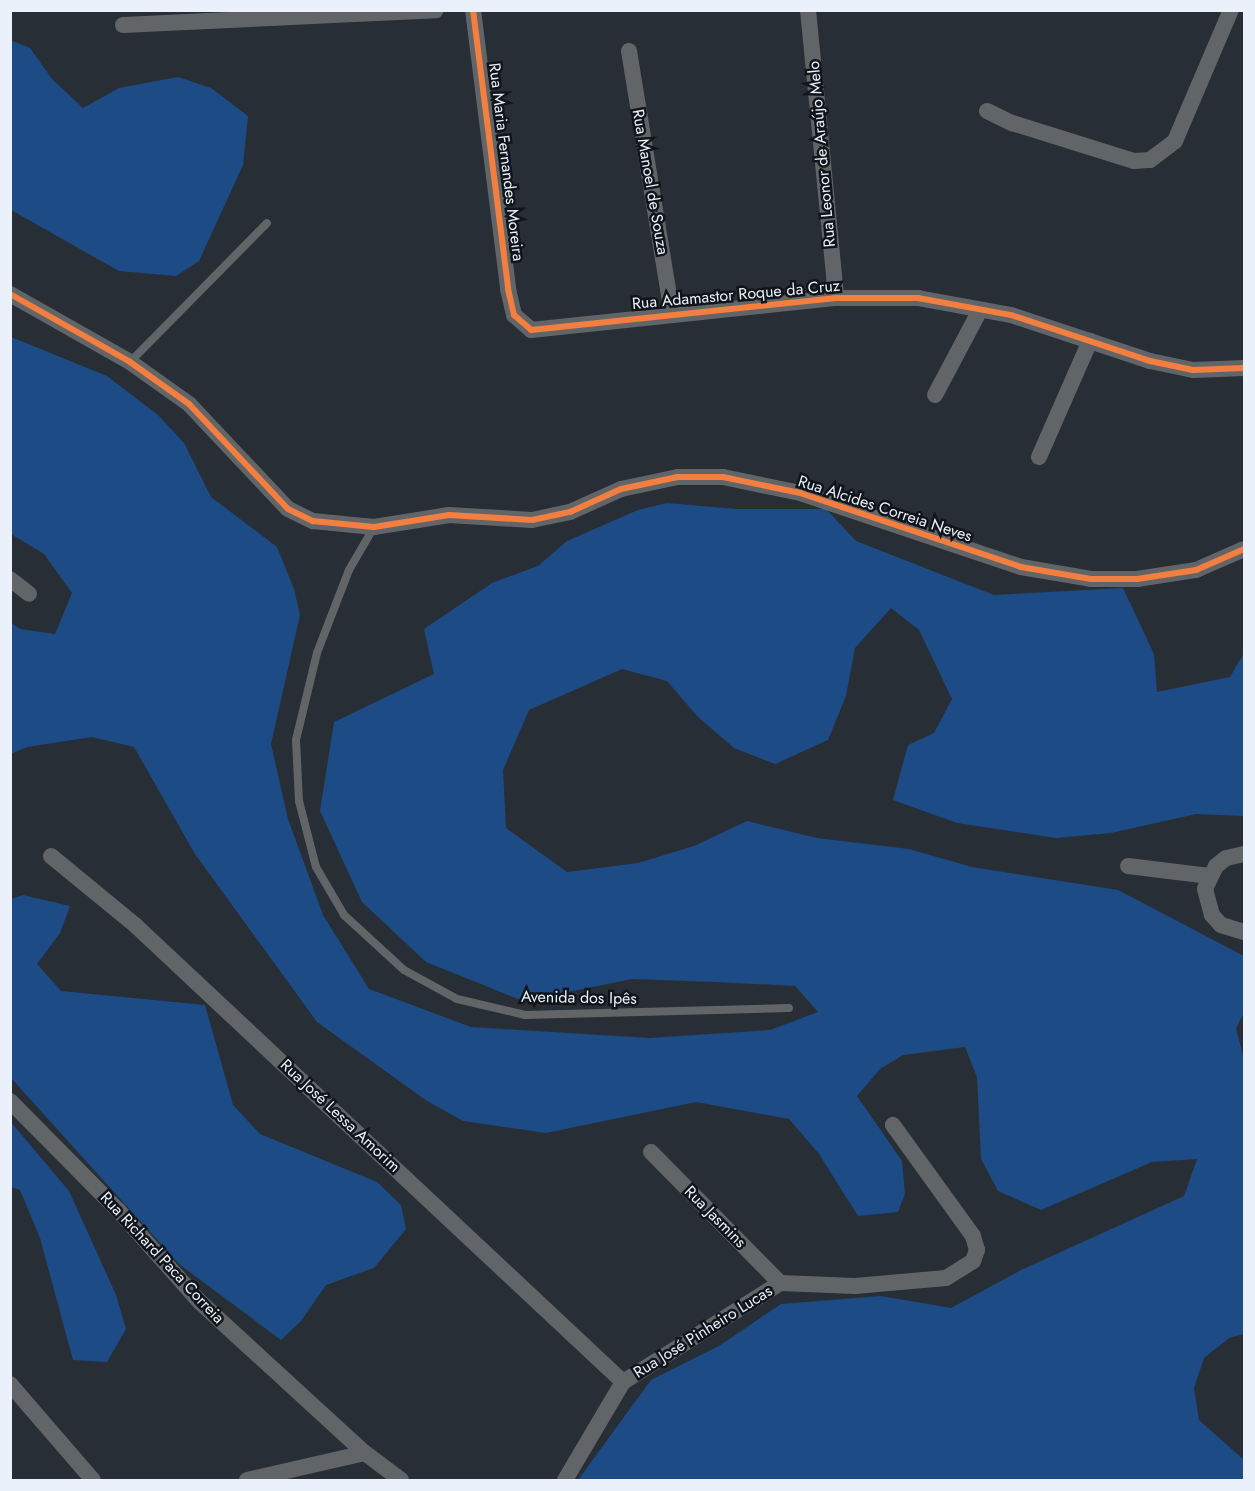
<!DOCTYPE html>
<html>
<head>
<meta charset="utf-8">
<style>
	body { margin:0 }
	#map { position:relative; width:1255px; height:1491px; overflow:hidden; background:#282e35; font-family:Jost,sans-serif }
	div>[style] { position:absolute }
	.green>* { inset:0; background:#1d4b85 }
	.lane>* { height:8px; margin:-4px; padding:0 4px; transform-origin:4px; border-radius:4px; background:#626568 }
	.street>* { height:16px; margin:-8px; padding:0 8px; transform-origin:8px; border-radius:8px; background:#626568 }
	.cycleway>* { height:6px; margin:-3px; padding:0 3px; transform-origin:3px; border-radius:3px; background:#f27e40 }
	span { translate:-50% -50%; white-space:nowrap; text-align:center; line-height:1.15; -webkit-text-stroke:5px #10151b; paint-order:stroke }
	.street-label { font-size:16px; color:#eaf1fa }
	.frame { position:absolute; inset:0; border:12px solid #eaf1fa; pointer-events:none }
</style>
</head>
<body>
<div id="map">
	<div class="green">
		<div style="clip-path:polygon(10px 40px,30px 48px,52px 79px,83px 108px,119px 88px,178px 77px,211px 88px,248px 116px,243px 165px,199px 261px,176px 276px,119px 271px,11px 210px)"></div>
		<div style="clip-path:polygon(11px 337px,107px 376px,158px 415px,184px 443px,211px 497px,277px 547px,294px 589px,300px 615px,271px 744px,288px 819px,323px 915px,369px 989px,471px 1027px,649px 1038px,770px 1030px,818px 1012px,795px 986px,714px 982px,632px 979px,523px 1001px,426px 962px,362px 902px,320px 811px,334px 722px,434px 674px,424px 629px,492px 583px,538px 566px,567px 541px,638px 510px,667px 503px,736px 509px,826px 509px,856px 541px,994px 595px,1123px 588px,1154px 654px,1157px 692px,1230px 677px,1244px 653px,1244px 816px,1196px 814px,1111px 833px,1056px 838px,957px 823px,893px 800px,908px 745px,934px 733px,952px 699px,919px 630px,891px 608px,855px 648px,846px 696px,828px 740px,775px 764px,734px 748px,698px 717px,667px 681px,622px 669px,529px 710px,503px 770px,506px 828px,567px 872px,638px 863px,694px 846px,747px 821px,817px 838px,909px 849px,972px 867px,1118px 890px,1244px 956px,1244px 1013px,1236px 1028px,1244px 1059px,1244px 1334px,1229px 1338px,1204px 1358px,1194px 1388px,1199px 1420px,1244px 1460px,1244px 1480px,578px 1480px,651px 1380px,719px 1346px,781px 1304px,881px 1296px,951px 1308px,1021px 1270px,1184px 1196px,1197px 1159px,1152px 1162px,1041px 1210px,998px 1191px,981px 1159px,977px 1077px,965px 1047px,903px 1055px,880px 1069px,857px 1096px,902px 1161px,905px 1194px,898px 1212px,858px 1216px,819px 1154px,789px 1119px,696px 1102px,546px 1133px,463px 1121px,427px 1101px,317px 1022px,195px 854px,134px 747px,92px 737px,27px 747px,11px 754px,10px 622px,20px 629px,55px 634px,72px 593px,44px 554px,11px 534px)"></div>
		<div style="clip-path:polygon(23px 895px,70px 906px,60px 933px,37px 964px,61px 991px,205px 1005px,233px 1105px,260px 1134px,377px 1182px,401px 1205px,406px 1229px,374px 1268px,326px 1285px,301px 1321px,281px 1340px,179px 1264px,11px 1078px,11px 899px)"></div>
		<div style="clip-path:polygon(10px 1121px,69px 1191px,116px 1295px,126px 1329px,107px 1362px,73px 1360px,40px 1238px,20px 1190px,11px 1187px)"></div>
	</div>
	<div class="lane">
		<div style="left:130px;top:362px;width:195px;rotate:-45.4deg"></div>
		<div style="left:374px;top:527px;width:50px;rotate:120.2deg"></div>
		<div style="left:349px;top:570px;width:89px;rotate:111.1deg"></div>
		<div style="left:317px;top:653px;width:89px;rotate:103.6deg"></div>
		<div style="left:296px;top:740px;width:61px;rotate:87.2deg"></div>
		<div style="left:299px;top:801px;width:68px;rotate:75.6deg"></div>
		<div style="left:316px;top:867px;width:56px;rotate:59.7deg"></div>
		<div style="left:344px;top:915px;width:81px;rotate:42.5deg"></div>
		<div style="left:404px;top:970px;width:60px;rotate:28.7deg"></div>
		<div style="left:457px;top:999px;width:70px;rotate:13.2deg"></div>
		<div style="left:525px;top:1015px;width:264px;rotate:-1.5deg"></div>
	</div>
	<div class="street">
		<div style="left:473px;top:10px;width:281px;rotate:82.8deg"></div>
		<div style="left:508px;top:289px;width:27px;rotate:77deg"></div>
		<div style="left:514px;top:315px;width:23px;rotate:41deg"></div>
		<div style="left:531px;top:330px;width:307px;rotate:-6deg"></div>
		<div style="left:836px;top:298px;width:82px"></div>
		<div style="left:918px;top:298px;width:95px;rotate:10.4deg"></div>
		<div style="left:1011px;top:315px;width:146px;rotate:18.3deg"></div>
		<div style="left:1150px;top:361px;width:44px;rotate:11.8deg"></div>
		<div style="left:1193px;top:370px;width:51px;rotate:-2.2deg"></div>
		<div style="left:808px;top:10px;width:289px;rotate:84.4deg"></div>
		<div style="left:123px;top:25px;width:313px;rotate:-2.7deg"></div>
		<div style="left:629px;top:51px;width:266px;rotate:80.7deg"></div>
		<div style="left:987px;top:111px;width:28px;rotate:26deg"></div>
		<div style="left:1012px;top:123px;width:128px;rotate:17.3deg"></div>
		<div style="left:1134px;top:161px;width:16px;rotate:-4deg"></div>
		<div style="left:1150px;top:160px;width:31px;rotate:-37deg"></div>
		<div style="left:1175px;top:141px;width:142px;rotate:-66.9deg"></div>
		<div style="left:10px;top:294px;width:138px;rotate:29.5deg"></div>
		<div style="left:130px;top:362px;width:72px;rotate:35.4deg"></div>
		<div style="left:189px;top:404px;width:144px;rotate:46.7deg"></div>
		<div style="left:288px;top:509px;width:28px;rotate:26deg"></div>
		<div style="left:313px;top:521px;width:61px;rotate:5.6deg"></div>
		<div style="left:374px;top:527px;width:76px;rotate:-9.1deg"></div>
		<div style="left:449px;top:515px;width:83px;rotate:3.4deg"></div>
		<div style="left:532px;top:520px;width:39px;rotate:-12deg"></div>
		<div style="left:570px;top:512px;width:56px;rotate:-24.3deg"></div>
		<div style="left:621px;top:489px;width:58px;rotate:-11.9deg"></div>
		<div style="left:678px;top:477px;width:45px"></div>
		<div style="left:723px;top:477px;width:79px;rotate:11.7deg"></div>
		<div style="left:800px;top:493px;width:233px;rotate:18.5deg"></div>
		<div style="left:1021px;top:567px;width:71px;rotate:9.7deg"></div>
		<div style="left:1091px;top:579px;width:46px"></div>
		<div style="left:1137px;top:579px;width:60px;rotate:-8.7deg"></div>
		<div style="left:1196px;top:570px;width:52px;rotate:-23.6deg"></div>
		<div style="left:935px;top:395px;width:96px;rotate:-62.1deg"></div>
		<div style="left:1039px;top:457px;width:127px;rotate:-66.3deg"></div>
		<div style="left:10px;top:579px;width:24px;rotate:38deg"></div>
		<div style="left:1244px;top:854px;width:18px;rotate:167deg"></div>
		<div style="left:1226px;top:858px;width:13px;rotate:141deg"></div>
		<div style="left:1216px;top:866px;width:25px;rotate:116deg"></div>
		<div style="left:1205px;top:889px;width:27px;rotate:75deg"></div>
		<div style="left:1212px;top:915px;width:13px;rotate:48deg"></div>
		<div style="left:1221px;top:925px;width:24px;rotate:17deg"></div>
		<div style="left:51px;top:856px;width:109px;rotate:39.4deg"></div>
		<div style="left:135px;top:925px;width:669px;rotate:43.12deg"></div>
		<div style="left:1128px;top:866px;width:82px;rotate:7deg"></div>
		<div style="left:10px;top:1101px;width:153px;rotate:45.3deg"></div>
		<div style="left:118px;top:1210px;width:123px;rotate:48.3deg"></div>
		<div style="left:200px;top:1302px;width:224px;rotate:42.5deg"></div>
		<div style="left:365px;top:1453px;width:45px;rotate:36.9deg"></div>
		<div style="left:651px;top:1152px;width:184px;rotate:45.4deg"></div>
		<div style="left:10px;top:1384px;width:127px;rotate:49.2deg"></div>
		<div style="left:247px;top:1480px;width:121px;rotate:-12.9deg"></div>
		<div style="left:565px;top:1480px;width:114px;rotate:-59.4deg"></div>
		<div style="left:623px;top:1382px;width:186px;rotate:-32.2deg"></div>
		<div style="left:780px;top:1283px;width:75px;rotate:2.3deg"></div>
		<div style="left:855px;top:1286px;width:91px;rotate:-5deg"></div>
		<div style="left:946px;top:1278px;width:32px;rotate:-32deg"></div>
		<div style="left:973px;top:1261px;width:12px;rotate:-70deg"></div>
		<div style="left:977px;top:1250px;width:15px;rotate:-106deg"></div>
		<div style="left:973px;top:1236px;width:137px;rotate:-125.8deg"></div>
	</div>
	<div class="cycleway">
		<div style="left:473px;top:10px;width:281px;rotate:82.8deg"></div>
		<div style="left:508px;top:289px;width:27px;rotate:77deg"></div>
		<div style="left:514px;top:315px;width:23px;rotate:41deg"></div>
		<div style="left:531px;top:330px;width:307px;rotate:-6deg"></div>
		<div style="left:836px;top:298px;width:82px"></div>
		<div style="left:918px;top:298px;width:95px;rotate:10.4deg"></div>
		<div style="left:1011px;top:315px;width:146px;rotate:18.3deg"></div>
		<div style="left:1150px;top:361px;width:44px;rotate:11.8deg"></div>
		<div style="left:1193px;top:370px;width:51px;rotate:-2.2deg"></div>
		<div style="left:10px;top:294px;width:138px;rotate:29.5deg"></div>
		<div style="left:130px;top:362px;width:72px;rotate:35.4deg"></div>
		<div style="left:189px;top:404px;width:144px;rotate:46.7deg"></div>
		<div style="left:288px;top:509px;width:28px;rotate:26deg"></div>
		<div style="left:313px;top:521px;width:61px;rotate:5.6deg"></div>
		<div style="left:374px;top:527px;width:76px;rotate:-9.1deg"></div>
		<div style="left:449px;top:515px;width:83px;rotate:3.4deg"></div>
		<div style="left:532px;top:520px;width:39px;rotate:-12deg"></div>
		<div style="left:570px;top:512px;width:56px;rotate:-24.3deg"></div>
		<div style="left:621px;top:489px;width:58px;rotate:-11.9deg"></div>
		<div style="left:678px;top:477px;width:45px"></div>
		<div style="left:723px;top:477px;width:79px;rotate:11.7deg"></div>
		<div style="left:800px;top:493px;width:233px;rotate:18.5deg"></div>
		<div style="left:1021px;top:567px;width:71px;rotate:9.7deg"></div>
		<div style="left:1091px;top:579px;width:46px"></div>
		<div style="left:1137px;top:579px;width:60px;rotate:-8.7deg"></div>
		<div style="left:1196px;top:570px;width:52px;rotate:-23.6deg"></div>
	</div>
	<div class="street-label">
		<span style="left:822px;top:154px;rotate:-95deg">Rua Leonor de Araújo Melo</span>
		<span style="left:506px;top:162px;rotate:83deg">Rua Maria Fernandes Moreira</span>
		<span style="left:650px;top:182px;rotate:80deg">Rua Manoel de Souza</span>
		<span style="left:736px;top:295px;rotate:-5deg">Rua Adamastor Roque da Cruz</span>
		<span style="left:885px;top:509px;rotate:18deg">Rua Alcides Correia Neves</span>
		<span style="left:579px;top:998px;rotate:1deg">Avenida dos Ipês</span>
		<span style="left:340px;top:1116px;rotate:43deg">Rua José Lessa Amorim</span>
		<span style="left:715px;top:1217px;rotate:45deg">Rua Jasmins</span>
		<span style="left:162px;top:1258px;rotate:47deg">Rua Richard Paca Correia</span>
		<span style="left:703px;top:1332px;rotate:-32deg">Rua José Pinheiro Lucas</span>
	</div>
	<div class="frame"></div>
</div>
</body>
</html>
